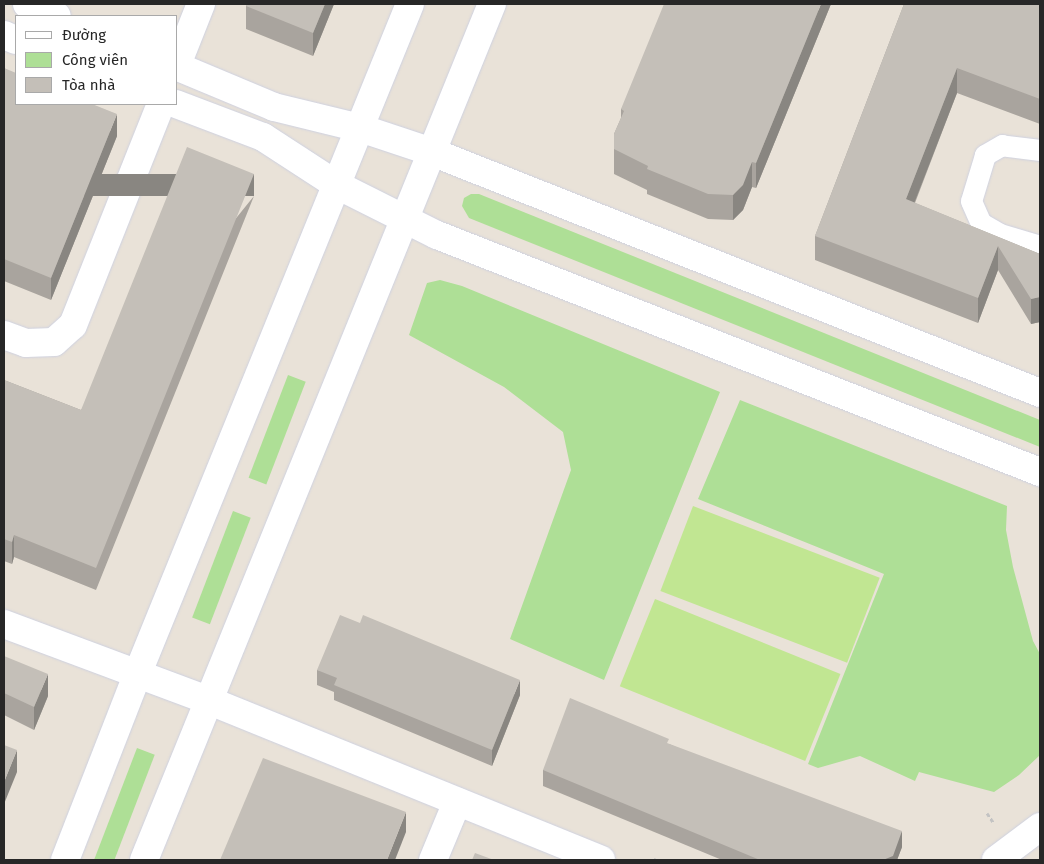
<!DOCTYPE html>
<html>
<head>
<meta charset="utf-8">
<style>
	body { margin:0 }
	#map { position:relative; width:1044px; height:864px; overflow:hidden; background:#e9e2d8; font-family:"Fira Sans",sans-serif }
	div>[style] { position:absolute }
	.green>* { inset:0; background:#aedf96; transform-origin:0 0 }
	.pitch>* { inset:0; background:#c1e692; transform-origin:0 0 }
	.path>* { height:3px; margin-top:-1.5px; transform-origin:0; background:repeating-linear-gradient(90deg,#c3c3c3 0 4px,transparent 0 6.5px) }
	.roads { filter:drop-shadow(0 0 1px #ced1e0) drop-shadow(0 0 1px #ced1e0) }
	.service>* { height:21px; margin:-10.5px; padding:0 10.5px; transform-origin:10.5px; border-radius:10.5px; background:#fff }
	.minor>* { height:28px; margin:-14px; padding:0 14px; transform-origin:14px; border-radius:14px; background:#fff }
	.wall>* { inset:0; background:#a9a49e }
	.shaded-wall>* { inset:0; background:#898681; transform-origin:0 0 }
	.building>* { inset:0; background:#c4bfb8 }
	span { translate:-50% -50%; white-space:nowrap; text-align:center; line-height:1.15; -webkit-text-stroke:4px #fff; paint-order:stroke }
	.frame { position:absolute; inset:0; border:5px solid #272727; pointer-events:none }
	.legend { position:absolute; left:15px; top:15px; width:162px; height:90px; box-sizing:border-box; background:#fff; border:1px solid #a9a9a9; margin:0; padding:6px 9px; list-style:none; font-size:15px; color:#272727 }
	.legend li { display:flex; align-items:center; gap:10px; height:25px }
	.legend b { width:25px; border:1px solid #a9a9a9 }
</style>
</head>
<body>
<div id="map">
	<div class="green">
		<div style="clip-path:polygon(471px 194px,479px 194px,1040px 420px,1040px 447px,469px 218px,462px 206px,464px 198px)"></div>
		<div style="clip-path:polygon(440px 280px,462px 286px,720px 392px,604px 680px,510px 639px,571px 470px,563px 432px,504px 387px,409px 335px,427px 283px)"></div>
		<div style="left:288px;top:375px;width:19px;height:110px;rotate:21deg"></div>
		<div style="clip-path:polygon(740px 400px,1007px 506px,1006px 530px,1013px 567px,1033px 641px,1040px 654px,1040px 755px,1019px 775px,994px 792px,919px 772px,915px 781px,860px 756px,818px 768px,808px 764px,884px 574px,698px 499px)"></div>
		<div style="left:233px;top:511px;width:19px;height:114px;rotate:21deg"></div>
		<div style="left:137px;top:748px;width:19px;height:121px;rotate:21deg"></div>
	</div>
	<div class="pitch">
		<div style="left:693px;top:506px;width:200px;height:91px;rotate:21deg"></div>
		<div style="left:655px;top:599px;width:200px;height:94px;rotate:22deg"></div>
	</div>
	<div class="path">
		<div style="left:987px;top:813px;width:11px;rotate:56deg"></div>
		<div style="left:655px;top:860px;width:2px;rotate:-63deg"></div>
	</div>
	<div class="roads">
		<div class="service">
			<div style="left:1040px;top:150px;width:38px;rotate:-173deg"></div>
			<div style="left:1002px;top:145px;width:20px;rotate:150deg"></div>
			<div style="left:985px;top:155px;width:48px;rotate:106.9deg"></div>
			<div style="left:971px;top:201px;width:24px;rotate:66deg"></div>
			<div style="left:981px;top:223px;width:22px;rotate:30deg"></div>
			<div style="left:1000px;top:234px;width:42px;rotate:16.7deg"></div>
		</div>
		<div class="minor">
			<div style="left:27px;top:4px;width:32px;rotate:22deg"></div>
			<div style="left:4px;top:35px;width:13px;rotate:23deg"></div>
			<div style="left:176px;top:66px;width:106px;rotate:22.7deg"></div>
			<div style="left:274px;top:107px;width:89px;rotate:13.7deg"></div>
			<div style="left:360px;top:128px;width:76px;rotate:18.4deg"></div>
			<div style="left:432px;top:152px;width:654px;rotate:21.62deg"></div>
			<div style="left:176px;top:67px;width:68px;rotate:-68.4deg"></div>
			<div style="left:176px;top:104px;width:93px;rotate:20.8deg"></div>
			<div style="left:263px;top:137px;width:88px;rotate:33deg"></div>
			<div style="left:337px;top:185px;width:112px;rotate:26.6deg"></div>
			<div style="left:437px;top:235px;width:648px;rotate:21.46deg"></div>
			<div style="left:4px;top:335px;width:23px;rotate:20deg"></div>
			<div style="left:26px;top:343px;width:28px;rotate:-2deg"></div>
			<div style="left:54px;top:342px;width:25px;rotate:-42deg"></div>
			<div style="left:73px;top:325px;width:238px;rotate:-68.3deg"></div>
			<div style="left:4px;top:624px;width:220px;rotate:20.5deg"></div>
			<div style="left:210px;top:701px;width:422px;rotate:22.1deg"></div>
			<div style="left:65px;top:860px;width:199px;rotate:-68.7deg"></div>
			<div style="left:137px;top:675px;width:724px;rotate:-67.86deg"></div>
			<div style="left:144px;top:860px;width:924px;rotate:-67.88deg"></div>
			<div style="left:433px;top:860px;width:63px;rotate:-67.5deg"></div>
			<div style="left:996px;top:860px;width:55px;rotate:-36.9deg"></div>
		</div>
	</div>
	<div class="wall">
		<div style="clip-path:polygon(247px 4px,334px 4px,313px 56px,246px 29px,246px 6px)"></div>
		<div style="clip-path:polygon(831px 4px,756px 188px,752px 187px,743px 210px,733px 220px,708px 219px,647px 194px,647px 190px,614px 174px,614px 134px,621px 118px,621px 109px)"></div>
		<div style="clip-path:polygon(904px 4px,1040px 4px,1040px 124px,957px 93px,915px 203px,1040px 254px,1040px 322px,1031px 324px,998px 270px,978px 323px,815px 260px,815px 236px)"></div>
		<div style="clip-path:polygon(4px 68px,117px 136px,51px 300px,4px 281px)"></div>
		<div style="clip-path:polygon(254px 196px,96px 590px,14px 557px,12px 564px,4px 561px,4px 380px,81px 410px)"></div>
		<div style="clip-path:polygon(4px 656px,48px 696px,34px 730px,4px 715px)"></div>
		<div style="clip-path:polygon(317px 670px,520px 695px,492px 766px,334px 700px,334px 692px,317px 685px)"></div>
		<div style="clip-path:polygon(669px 744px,902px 847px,897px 860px,722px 860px,543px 786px,543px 770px)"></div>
	</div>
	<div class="shaded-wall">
		<div style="clip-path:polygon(325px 4px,334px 4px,313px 56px,313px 33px)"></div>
		<div style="clip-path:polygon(821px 4px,831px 4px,756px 188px,756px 163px)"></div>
		<div style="clip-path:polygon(957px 68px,957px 93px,906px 224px,906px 199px)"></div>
		<div style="clip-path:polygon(117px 114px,117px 136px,51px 300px,51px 278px)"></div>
		<div style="clip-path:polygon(752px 162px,752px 187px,743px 210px,733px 220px,733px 195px)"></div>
		<div style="left:254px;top:174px;width:22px;height:424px;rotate:90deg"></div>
		<div style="clip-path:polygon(998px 246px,998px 270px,978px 323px,978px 298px)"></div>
		<div style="clip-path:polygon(1040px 297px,1040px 322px,1031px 324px,1031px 299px)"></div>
		<div style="clip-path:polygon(14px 535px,14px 557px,12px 564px,12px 542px)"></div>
		<div style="clip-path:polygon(48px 674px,48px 696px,34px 730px,34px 707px)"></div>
		<div style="clip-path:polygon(520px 680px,520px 695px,492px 766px,492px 750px)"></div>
		<div style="clip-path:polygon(17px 750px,17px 772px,4px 804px,4px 782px)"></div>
		<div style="clip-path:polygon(406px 812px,406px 832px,395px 860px,387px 860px)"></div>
		<div style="clip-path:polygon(902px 831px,902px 847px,897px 860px,883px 860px)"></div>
	</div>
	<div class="building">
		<div style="clip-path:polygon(247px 4px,325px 4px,313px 33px,246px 6px)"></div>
		<div style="clip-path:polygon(664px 4px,821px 4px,756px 163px,752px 162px,743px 185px,733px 195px,708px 194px,647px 169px,648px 166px,614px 149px,614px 134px,624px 111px,621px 109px)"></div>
		<div style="clip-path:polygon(904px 4px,1040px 4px,1040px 99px,957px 68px,906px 199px,1040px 254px,1040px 297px,1031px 299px,998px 246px,978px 298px,815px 236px)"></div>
		<div style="clip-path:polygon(4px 68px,16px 73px,16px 104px,92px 104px,117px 114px,51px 278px,4px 259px)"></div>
		<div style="clip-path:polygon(187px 147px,254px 174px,96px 568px,14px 535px,12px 542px,4px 539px,4px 380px,81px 410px)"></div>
		<div style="clip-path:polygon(340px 615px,360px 623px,363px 615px,520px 680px,492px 750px,334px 685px,337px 678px,317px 670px)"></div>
		<div style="clip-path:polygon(4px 656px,48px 674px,34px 707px,4px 693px)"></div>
		<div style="clip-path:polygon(570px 698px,669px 739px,667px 743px,902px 831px,893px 856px,883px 860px,760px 860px,543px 770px)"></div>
		<div style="clip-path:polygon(4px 745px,17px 750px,4px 782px)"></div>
		<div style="clip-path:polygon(263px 758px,406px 812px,387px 860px,220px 860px)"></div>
		<div style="clip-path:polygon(475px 853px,494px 860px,472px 860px)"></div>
	</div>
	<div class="frame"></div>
	<ul class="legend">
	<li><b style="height:6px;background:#fff"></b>Đường</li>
	<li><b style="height:14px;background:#aedf96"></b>Công viên</li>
	<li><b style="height:14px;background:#c4bfb8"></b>Tòa nhà</li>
	</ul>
</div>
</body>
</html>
